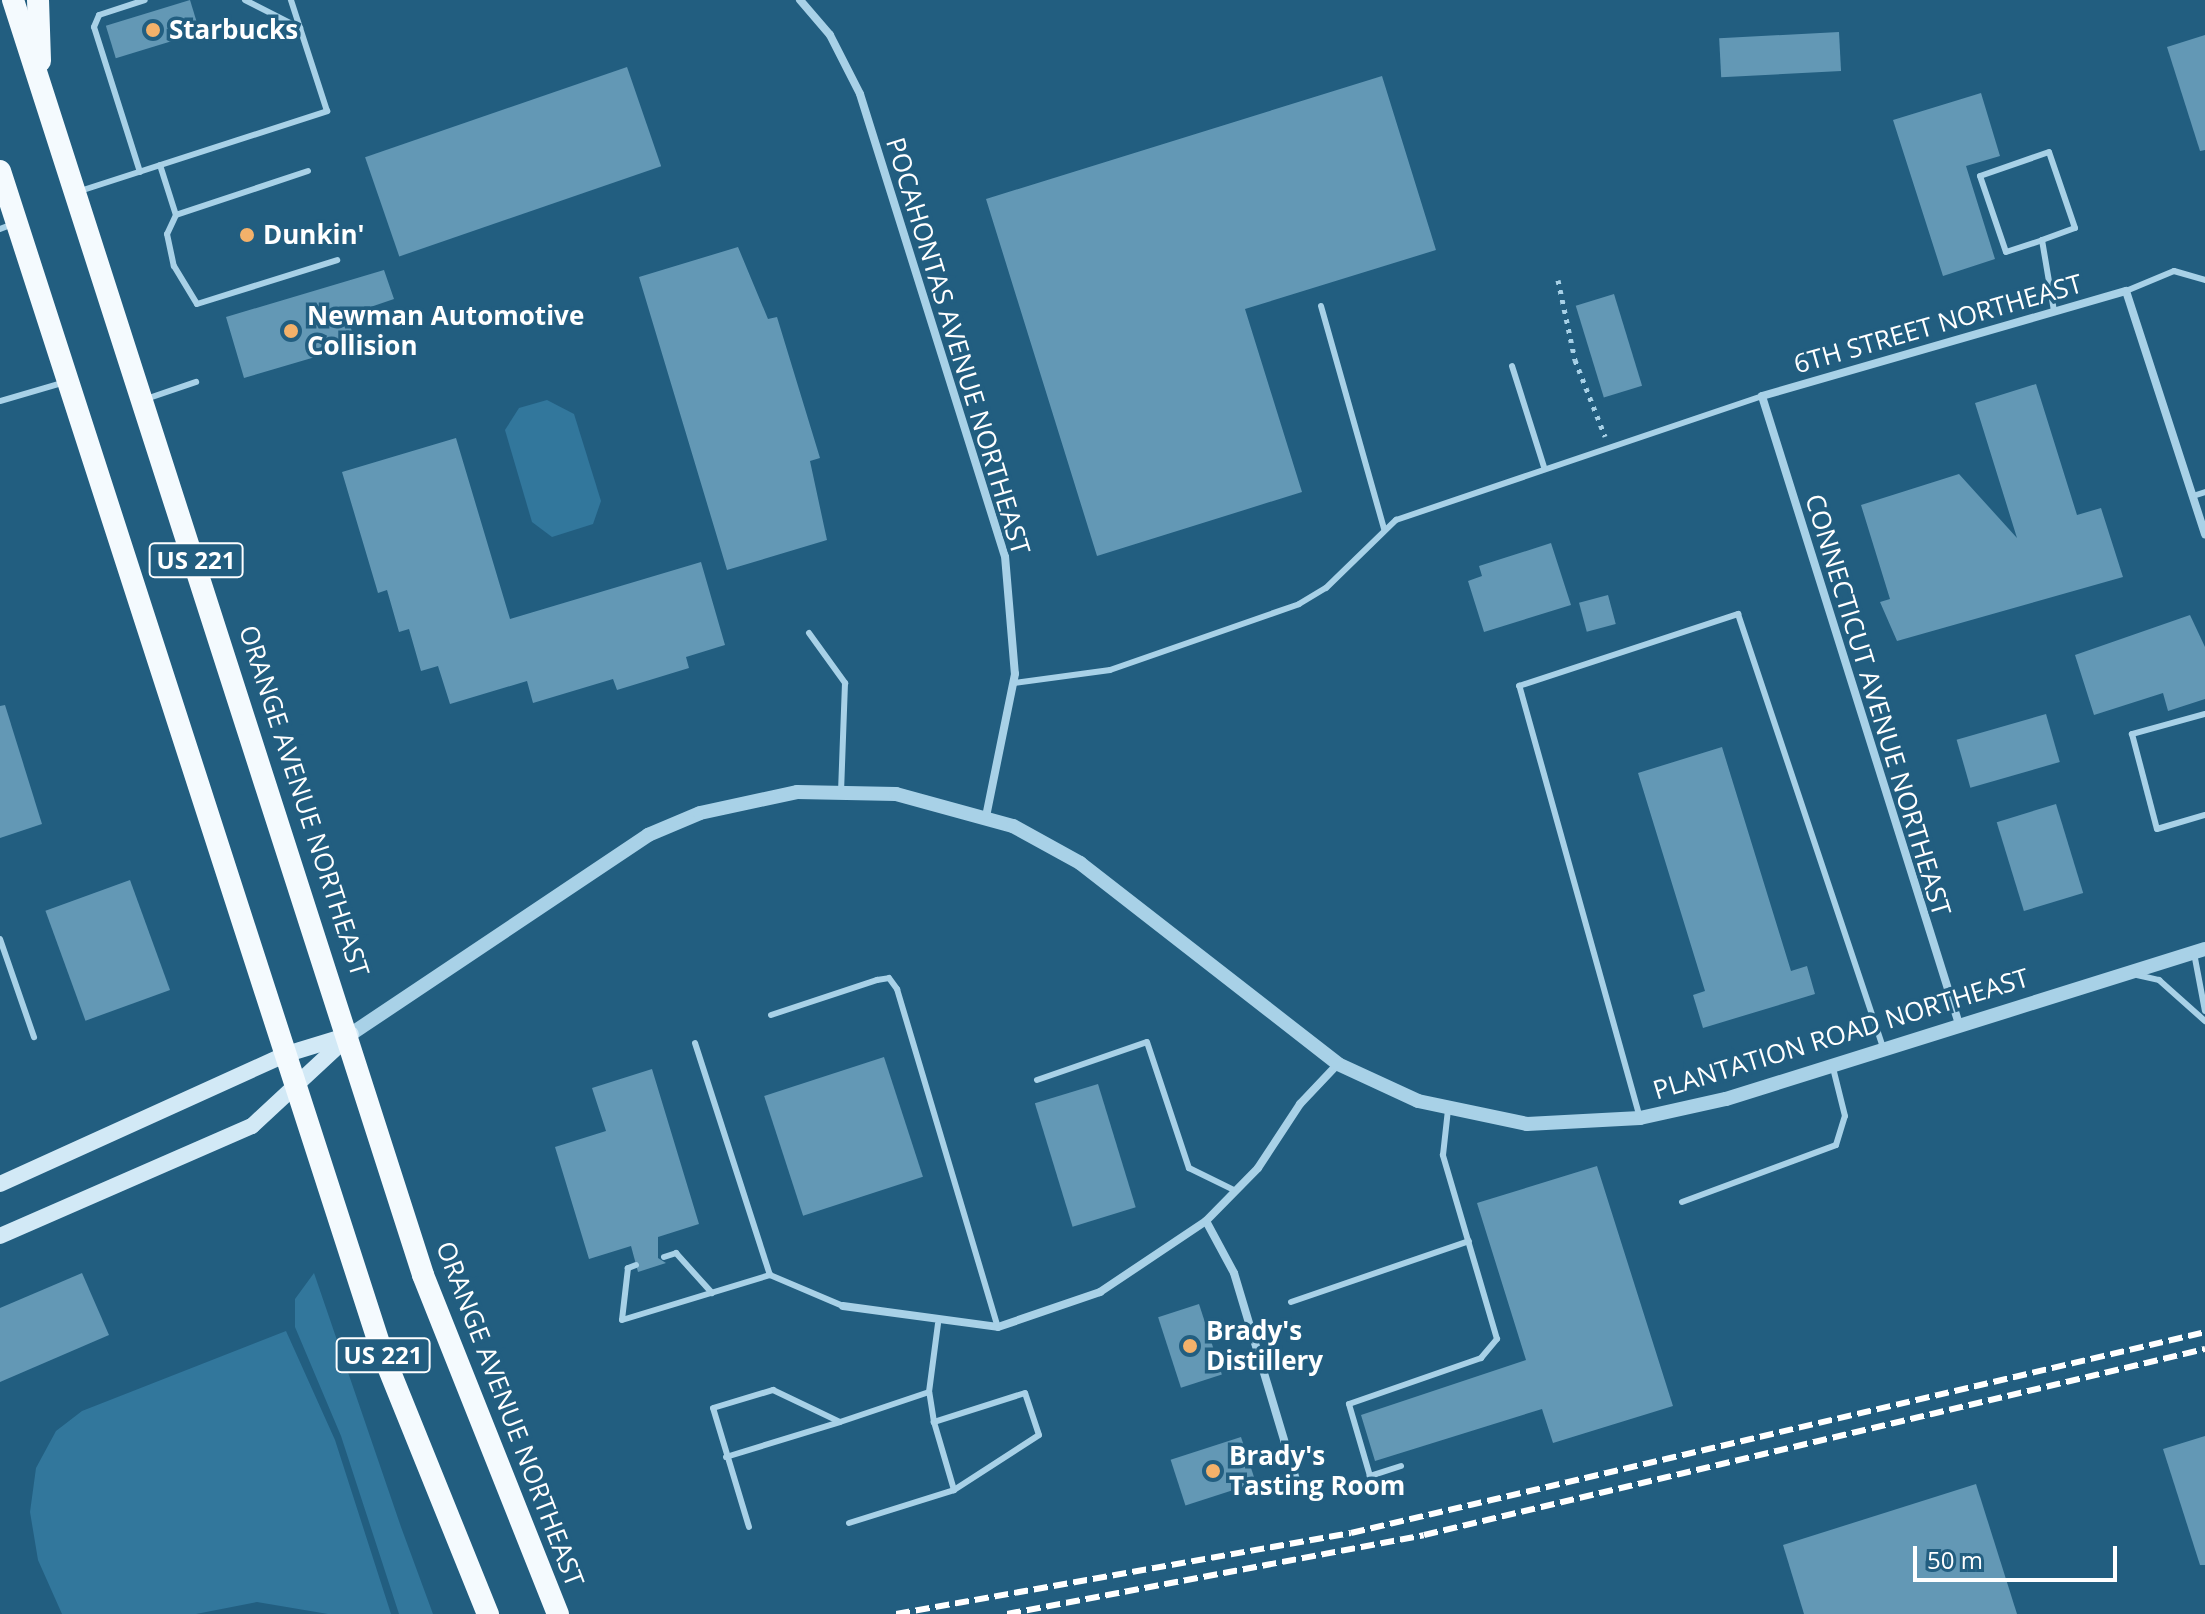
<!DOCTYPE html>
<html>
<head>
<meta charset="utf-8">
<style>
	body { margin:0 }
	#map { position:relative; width:2205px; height:1614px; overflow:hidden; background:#225e80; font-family:"Open Sans",sans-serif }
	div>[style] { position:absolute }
	.green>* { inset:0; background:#32779c }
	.building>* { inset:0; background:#6398b5; transform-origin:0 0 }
	.path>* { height:5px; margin-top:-2.5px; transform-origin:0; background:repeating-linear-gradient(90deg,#a8d1e7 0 4px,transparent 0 10px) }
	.service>* { height:6px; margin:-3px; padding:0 3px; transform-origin:3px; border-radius:3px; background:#a8d1e7 }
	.minor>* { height:8px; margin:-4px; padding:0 4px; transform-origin:4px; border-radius:4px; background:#a8d1e7 }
	.tertiary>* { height:14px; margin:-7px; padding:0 7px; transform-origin:7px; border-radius:7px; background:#a8d1e7 }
	.secondary>* { height:16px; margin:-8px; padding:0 8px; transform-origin:8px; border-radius:8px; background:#d2e9f6 }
	.trunk>* { height:22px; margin:-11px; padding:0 11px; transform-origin:11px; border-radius:11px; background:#f4fafe }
	.rail>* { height:6px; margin-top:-3px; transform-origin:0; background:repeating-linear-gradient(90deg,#fff 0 14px,transparent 0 20px) }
	.dots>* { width:22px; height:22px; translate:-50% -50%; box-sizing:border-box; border:4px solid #225e80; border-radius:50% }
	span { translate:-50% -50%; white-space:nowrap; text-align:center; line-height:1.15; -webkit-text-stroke:7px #225e80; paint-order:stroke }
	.shield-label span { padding:2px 6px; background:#225e80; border:2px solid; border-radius:6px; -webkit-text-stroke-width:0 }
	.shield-label { font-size:24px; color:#fff; font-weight:700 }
	.poi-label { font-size:26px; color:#fff; font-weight:700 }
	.left { translate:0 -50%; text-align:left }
	.street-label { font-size:26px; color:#fff }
	.scale { position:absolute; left:1913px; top:1546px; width:204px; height:36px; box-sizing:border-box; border:4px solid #fff; border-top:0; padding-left:10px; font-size:24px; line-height:28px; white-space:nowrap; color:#fff; -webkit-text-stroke:6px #225e80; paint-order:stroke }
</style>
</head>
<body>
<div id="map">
	<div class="green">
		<div style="clip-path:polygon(547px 400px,574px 414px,601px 501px,593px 524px,552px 537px,532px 522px,505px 430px,519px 408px)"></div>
		<div style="clip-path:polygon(314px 1273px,401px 1527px,433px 1614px,399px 1614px,341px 1436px,295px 1327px,295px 1299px)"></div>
		<div style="clip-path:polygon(286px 1331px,335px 1440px,391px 1614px,328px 1614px,257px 1602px,196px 1614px,62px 1614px,38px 1560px,30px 1512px,36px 1468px,56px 1431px,82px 1411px)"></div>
	</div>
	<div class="building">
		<div style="left:190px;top:0;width:34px;height:88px;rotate:73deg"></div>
		<div style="left:1839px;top:32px;width:39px;height:120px;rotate:87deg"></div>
		<div style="clip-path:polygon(2205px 35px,2205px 150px,2200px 151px,2167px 47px)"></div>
		<div style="left:627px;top:67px;width:105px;height:277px;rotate:71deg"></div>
		<div style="clip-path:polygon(1382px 76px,1436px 250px,1245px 309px,1302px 492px,1097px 556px,986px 199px)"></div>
		<div style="clip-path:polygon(1981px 93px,2000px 156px,1966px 166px,1995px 259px,1943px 276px,1893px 120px)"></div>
		<div style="clip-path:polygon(738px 247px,768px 319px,777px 317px,820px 458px,810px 461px,827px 540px,727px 570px,639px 277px)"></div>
		<div style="clip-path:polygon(384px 270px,394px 299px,347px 315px,356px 345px,244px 378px,226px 317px)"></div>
		<div style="left:1614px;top:294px;width:96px;height:40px;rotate:73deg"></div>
		<div style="clip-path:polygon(2036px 384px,2077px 515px,2101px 508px,2123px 577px,1897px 641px,1880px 602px,1890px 599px,1861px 505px,1959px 474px,2017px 538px,1975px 403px)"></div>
		<div style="clip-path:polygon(456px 438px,510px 619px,701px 562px,725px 645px,686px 657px,689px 668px,617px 690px,613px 679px,533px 703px,527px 681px,450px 704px,438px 666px,421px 671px,409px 629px,399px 632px,387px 590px,378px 593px,342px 472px)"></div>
		<div style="clip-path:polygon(1551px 543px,1571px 605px,1484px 632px,1468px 581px,1482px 576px,1479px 566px)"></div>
		<div style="left:1608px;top:595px;width:30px;height:30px;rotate:75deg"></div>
		<div style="clip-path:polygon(2190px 615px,2205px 647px,2205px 699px,2168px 711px,2163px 693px,2094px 715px,2075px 655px)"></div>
		<div style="clip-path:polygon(5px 705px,42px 824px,0 838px,0 706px)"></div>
		<div style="left:2046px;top:714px;width:50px;height:93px;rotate:74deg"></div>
		<div style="clip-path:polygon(1722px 747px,1791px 971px,1807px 966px,1815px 994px,1703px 1028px,1693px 995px,1705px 991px,1638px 773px)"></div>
		<div style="left:2056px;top:804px;width:93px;height:62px;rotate:73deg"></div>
		<div style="left:130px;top:880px;width:117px;height:90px;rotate:70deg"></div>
		<div style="left:884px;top:1057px;width:126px;height:126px;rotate:72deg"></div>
		<div style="clip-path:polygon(652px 1069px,699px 1224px,658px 1237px,658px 1258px,666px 1263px,638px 1272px,631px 1246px,589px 1259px,555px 1147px,606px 1131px,592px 1088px)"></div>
		<div style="left:1098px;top:1084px;width:129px;height:66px;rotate:73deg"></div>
		<div style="clip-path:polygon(1597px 1166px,1673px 1406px,1553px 1443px,1542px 1409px,1375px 1461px,1361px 1415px,1526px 1360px,1477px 1203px)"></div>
		<div style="clip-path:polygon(82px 1273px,109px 1335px,0 1382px,0 1308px)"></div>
		<div style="left:1199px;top:1304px;width:74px;height:43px;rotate:72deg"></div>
		<div style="clip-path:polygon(2205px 1436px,2205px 1565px,2200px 1565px,2163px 1449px)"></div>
		<div style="left:1241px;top:1437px;width:48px;height:74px;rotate:72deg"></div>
		<div style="clip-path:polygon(1976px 1484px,2017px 1614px,1804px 1614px,1783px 1545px)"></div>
	</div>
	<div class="path">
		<div style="left:1558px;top:280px;width:82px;rotate:78deg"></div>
		<div style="left:1575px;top:360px;width:82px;rotate:68.5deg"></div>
	</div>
	<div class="service">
		<div style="left:245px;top:0;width:62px;rotate:27deg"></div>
		<div style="left:160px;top:165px;width:52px;rotate:72.3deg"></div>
		<div style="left:308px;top:171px;width:139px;rotate:161.6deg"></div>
		<div style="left:176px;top:215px;width:21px;rotate:115deg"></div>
		<div style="left:167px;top:234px;width:33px;rotate:78deg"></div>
		<div style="left:174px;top:266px;width:44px;rotate:58.8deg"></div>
		<div style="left:197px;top:304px;width:147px;rotate:-17.4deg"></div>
		<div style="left:140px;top:172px;width:152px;rotate:-107.6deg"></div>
		<div style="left:94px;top:27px;width:13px;rotate:-67deg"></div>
		<div style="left:99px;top:15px;width:48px;rotate:-18.1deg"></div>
		<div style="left:80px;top:191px;width:260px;rotate:-17.9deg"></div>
		<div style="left:327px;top:111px;width:117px;rotate:-108deg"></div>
		<div style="left:0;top:229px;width:14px;rotate:-21deg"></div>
		<div style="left:2042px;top:240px;width:35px;rotate:-20deg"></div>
		<div style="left:2075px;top:228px;width:80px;rotate:-108.9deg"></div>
		<div style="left:2049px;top:152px;width:73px;rotate:160.8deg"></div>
		<div style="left:1980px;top:176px;width:80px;rotate:71.1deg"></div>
		<div style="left:2006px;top:252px;width:38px;rotate:-18deg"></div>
		<div style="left:2042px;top:240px;width:72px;rotate:80.4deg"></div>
		<div style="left:2126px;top:291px;width:52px;rotate:-22.6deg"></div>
		<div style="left:2174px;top:271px;width:32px;rotate:16deg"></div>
		<div style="left:1321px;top:306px;width:232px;rotate:74.2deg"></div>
		<div style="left:1512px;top:366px;width:106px;rotate:72.4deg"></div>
		<div style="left:146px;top:399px;width:53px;rotate:-18.8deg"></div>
		<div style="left:0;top:401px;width:65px;rotate:-16.2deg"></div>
		<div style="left:2193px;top:496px;width:13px;rotate:-18deg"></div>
		<div style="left:809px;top:633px;width:62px;rotate:54.2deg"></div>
		<div style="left:845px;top:683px;width:108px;rotate:92.1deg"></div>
		<div style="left:1014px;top:683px;width:97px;rotate:-7.7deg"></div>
		<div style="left:1110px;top:670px;width:200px;rotate:-19.2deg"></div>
		<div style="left:1299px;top:604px;width:31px;rotate:-31deg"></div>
		<div style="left:1326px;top:588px;width:98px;rotate:-44.2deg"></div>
		<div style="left:1396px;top:520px;width:386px;rotate:-18.7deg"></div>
		<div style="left:2205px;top:714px;width:76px;rotate:164.7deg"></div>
		<div style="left:2132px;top:734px;width:98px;rotate:75.3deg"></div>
		<div style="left:2157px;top:829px;width:50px;rotate:-16.3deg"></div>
		<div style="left:0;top:939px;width:104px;rotate:70.9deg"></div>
		<div style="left:2194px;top:953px;width:59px;rotate:79.3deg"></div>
		<div style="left:2137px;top:975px;width:23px;rotate:13deg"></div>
		<div style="left:2159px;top:980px;width:62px;rotate:41.7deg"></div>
		<div style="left:771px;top:1015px;width:112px;rotate:-18.3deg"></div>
		<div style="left:877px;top:980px;width:12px;rotate:-9deg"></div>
		<div style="left:889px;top:978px;width:14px;rotate:54deg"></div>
		<div style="left:897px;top:989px;width:353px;rotate:73.4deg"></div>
		<div style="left:695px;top:1043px;width:244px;rotate:72.1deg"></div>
		<div style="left:770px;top:1275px;width:79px;rotate:23deg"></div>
		<div style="left:1037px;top:1080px;width:116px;rotate:-19.1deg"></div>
		<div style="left:1147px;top:1042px;width:133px;rotate:71.6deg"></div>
		<div style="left:1189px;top:1168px;width:52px;rotate:26.1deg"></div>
		<div style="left:1640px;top:1118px;width:449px;rotate:-105.6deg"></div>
		<div style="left:1519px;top:686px;width:231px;rotate:-18.2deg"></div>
		<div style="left:1738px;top:614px;width:458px;rotate:71.5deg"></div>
		<div style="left:1682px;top:1202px;width:164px;rotate:-20.3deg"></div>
		<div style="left:1836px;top:1145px;width:30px;rotate:-73deg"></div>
		<div style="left:1845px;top:1116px;width:49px;rotate:-104deg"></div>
		<div style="left:664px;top:1257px;width:13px;rotate:-18deg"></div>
		<div style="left:676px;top:1253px;width:54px;rotate:48deg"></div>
		<div style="left:636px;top:1265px;width:9px;rotate:159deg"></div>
		<div style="left:628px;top:1268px;width:52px;rotate:96.6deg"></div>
		<div style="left:622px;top:1320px;width:155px;rotate:-16.9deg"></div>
		<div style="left:1291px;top:1302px;width:188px;rotate:-18.9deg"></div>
		<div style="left:934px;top:1422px;width:71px;rotate:73.6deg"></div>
		<div style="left:726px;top:1457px;width:119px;rotate:-17.1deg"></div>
		<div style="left:1401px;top:1466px;width:33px;rotate:162deg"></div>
		<div style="left:1370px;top:1476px;width:75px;rotate:-106.3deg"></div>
		<div style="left:1349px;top:1404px;width:140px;rotate:-19.2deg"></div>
		<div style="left:1481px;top:1358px;width:25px;rotate:-50deg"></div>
		<div style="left:1497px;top:1339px;width:192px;rotate:-106.4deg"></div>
		<div style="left:1443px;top:1155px;width:45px;rotate:-83.7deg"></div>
		<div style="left:849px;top:1523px;width:110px;rotate:-17.4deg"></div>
		<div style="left:954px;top:1490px;width:101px;rotate:-32.9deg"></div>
		<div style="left:1039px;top:1435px;width:44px;rotate:-108.4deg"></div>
		<div style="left:1025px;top:1393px;width:96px;rotate:162.3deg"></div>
		<div style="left:934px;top:1422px;width:30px;rotate:-99deg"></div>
		<div style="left:929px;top:1392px;width:69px;rotate:-82.5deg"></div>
		<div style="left:749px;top:1527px;width:124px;rotate:-106.8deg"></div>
		<div style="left:713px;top:1408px;width:63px;rotate:-16.7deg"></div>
		<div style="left:773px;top:1390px;width:74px;rotate:25.5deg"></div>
		<div style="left:840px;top:1422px;width:94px;rotate:-18.6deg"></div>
	</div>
	<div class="minor">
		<div style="left:800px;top:0;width:46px;rotate:49.4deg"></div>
		<div style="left:830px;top:35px;width:66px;rotate:63deg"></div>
		<div style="left:860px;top:94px;width:484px;rotate:72.6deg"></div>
		<div style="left:1005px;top:556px;width:118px;rotate:85.2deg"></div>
		<div style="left:1015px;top:674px;width:145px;rotate:101.5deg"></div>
		<div style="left:1959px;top:1024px;width:658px;rotate:-107.42deg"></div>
		<div style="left:1762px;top:396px;width:379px;rotate:-16.1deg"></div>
		<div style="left:2126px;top:291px;width:256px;rotate:72deg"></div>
		<div style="left:1206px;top:1221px;width:59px;rotate:61.7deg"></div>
		<div style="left:1234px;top:1273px;width:216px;rotate:73.3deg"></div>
		<div style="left:843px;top:1306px;width:156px;rotate:7.7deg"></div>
		<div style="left:998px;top:1327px;width:108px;rotate:-18.9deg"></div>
		<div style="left:1100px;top:1292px;width:128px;rotate:-33.8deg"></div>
		<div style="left:1206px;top:1221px;width:74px;rotate:-45.5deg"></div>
		<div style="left:1258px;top:1168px;width:77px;rotate:-56.7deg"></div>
		<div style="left:1300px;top:1104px;width:55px;rotate:-46.5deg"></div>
	</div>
	<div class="tertiary">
		<div style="left:351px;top:1034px;width:358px;rotate:-33.8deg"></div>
		<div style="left:648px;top:835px;width:56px;rotate:-22.9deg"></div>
		<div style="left:700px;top:813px;width:99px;rotate:-12.2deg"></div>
		<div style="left:797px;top:792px;width:99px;rotate:1.2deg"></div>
		<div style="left:896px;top:794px;width:121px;rotate:15.3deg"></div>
		<div style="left:1013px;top:826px;width:77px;rotate:28.9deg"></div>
		<div style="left:1080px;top:863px;width:327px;rotate:37.9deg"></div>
		<div style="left:1338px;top:1064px;width:88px;rotate:24.8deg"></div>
		<div style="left:1418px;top:1101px;width:111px;rotate:11.9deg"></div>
		<div style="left:1527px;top:1124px;width:113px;rotate:-3deg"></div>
		<div style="left:1640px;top:1118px;width:88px;rotate:-12.5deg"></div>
		<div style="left:1726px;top:1099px;width:502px;rotate:-17.39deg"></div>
	</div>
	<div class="secondary">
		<div style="left:0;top:1184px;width:315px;rotate:-24.4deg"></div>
		<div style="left:287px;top:1054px;width:65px;rotate:-17deg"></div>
		<div style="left:0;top:1236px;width:275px;rotate:-23.6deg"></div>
		<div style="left:252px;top:1126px;width:135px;rotate:-42.9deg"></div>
	</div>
	<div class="trunk">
		<div style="left:13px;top:0;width:1339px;rotate:72.17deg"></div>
		<div style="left:423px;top:1275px;width:365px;rotate:68.3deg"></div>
		<div style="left:38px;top:0;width:61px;rotate:88.1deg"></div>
		<div style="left:0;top:171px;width:1241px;rotate:72.08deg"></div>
		<div style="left:382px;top:1352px;width:283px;rotate:68deg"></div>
	</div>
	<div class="rail">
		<div style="left:896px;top:1614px;width:462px;rotate:-10.1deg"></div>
		<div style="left:1351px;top:1533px;width:877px;rotate:-13.24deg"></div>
		<div style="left:1007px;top:1614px;width:424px;rotate:-10.7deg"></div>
		<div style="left:1424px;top:1535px;width:803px;rotate:-13.4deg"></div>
	</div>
	<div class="dots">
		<div style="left:153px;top:30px;background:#f3b16a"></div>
		<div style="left:247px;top:235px;background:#f3b16a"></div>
		<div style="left:291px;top:331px;background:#f3b16a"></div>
		<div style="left:1190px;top:1346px;background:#f3b16a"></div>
		<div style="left:1213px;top:1471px;background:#f3b16a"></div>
	</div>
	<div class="shield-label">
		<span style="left:196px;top:560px">US 221</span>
		<span style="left:383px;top:1355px">US 221</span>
	</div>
	<div class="poi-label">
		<span class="left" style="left:169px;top:30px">Starbucks</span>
		<span class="left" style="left:263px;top:235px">Dunkin'</span>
		<span class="left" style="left:307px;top:331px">Newman Automotive<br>Collision</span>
		<span class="left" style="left:1206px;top:1346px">Brady's<br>Distillery</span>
		<span class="left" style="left:1229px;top:1471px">Brady's<br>Tasting Room</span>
	</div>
	<div class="street-label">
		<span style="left:1938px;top:324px;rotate:-16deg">6TH STREET NORTHEAST</span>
		<span style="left:958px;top:346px;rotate:73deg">POCAHONTAS AVENUE NORTHEAST</span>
		<span style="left:1878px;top:705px;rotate:73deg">CONNECTICUT AVENUE NORTHEAST</span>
		<span style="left:304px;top:801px;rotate:72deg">ORANGE AVENUE NORTHEAST</span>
		<span style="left:1841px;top:1034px;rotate:-17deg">PLANTATION ROAD NORTHEAST</span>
		<span style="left:510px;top:1414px;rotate:69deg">ORANGE AVENUE NORTHEAST</span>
	</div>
	<div class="scale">50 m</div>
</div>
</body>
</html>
